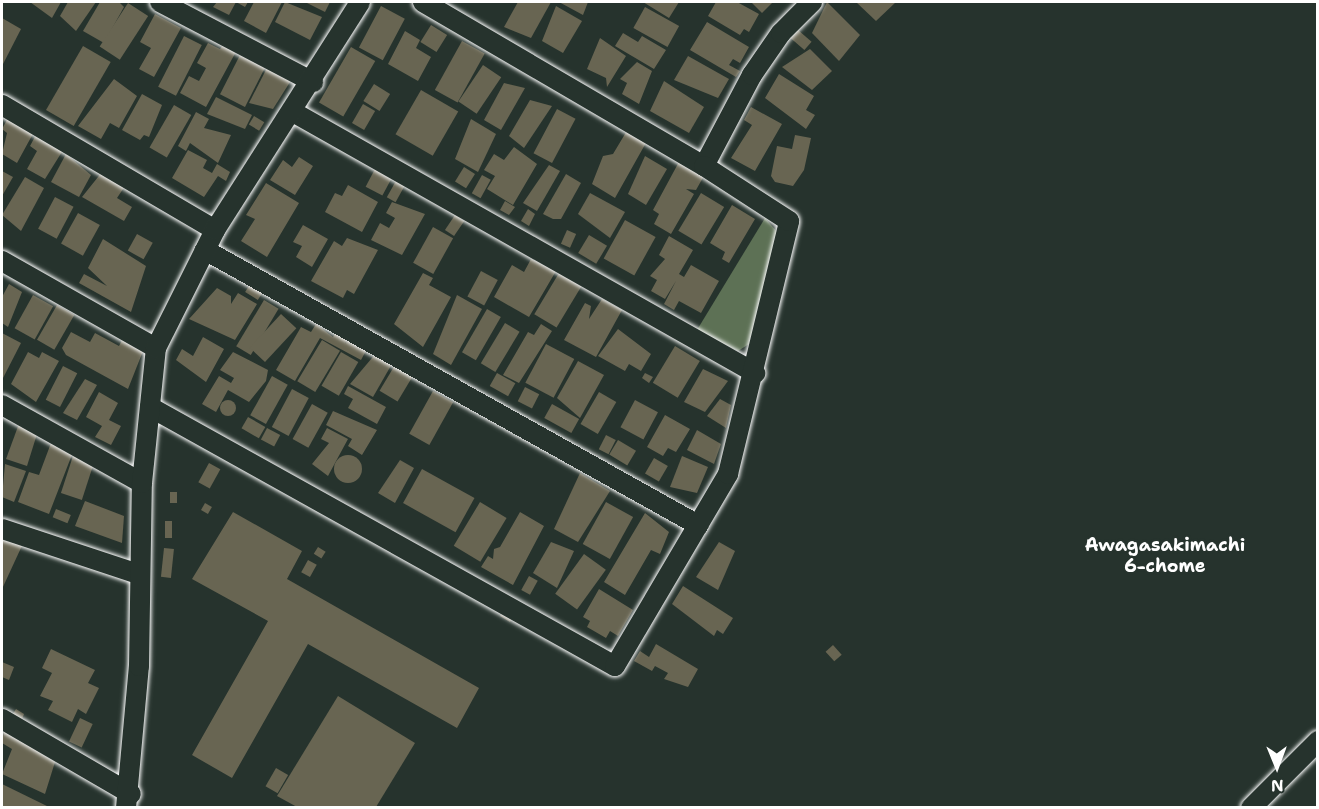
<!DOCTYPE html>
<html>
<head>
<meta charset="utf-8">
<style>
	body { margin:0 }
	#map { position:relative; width:1319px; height:809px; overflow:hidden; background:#26332d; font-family:"Shantell Sans",sans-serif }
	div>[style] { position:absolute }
	.green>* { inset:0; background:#5d7155 }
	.building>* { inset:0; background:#686552; transform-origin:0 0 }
	.round { border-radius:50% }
	.roads { filter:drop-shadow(0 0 2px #fff) drop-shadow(0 0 2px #fff) }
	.street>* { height:20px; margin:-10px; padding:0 10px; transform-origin:10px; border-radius:10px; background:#26332d }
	span { translate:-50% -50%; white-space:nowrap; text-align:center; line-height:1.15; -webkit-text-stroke:5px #26332d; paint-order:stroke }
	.neighbourhood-label { font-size:18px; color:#fff; font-weight:700 }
	.frame { position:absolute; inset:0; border:3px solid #fff; pointer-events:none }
	.north { position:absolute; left:1247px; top:737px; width:60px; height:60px; -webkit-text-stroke:4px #26332d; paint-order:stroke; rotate:179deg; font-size:16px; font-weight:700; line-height:24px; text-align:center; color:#fff }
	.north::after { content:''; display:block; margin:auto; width:21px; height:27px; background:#fff; clip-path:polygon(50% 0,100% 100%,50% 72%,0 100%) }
</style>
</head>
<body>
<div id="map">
	<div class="green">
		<div style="clip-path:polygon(765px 218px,778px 233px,749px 344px,738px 351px,697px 330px)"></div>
	</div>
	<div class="building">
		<div style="clip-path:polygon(30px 2px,61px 2px,52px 18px)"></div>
		<div style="clip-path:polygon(68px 2px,96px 2px,76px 31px,60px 16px)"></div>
		<div style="clip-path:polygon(100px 2px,119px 2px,124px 7px,104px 43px,83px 31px)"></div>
		<div style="clip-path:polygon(217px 2px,248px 2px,245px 7px,236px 2px,229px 15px,213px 7px)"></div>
		<div style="clip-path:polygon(254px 2px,282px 2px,266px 33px,244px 21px)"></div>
		<div style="clip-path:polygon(285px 2px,322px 17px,310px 40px,275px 22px)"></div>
		<div style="clip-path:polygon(305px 2px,330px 2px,325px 12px)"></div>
		<div style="clip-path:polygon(518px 2px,551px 2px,531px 38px,504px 27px)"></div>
		<div style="clip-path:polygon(559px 2px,588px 2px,583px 15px)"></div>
		<div style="clip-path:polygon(643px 2px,679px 2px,669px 18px)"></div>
		<div style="clip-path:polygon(716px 2px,737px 2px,759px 14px,749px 32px,744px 29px,740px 35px,708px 16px)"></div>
		<div style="clip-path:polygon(751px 2px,773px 2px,762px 13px)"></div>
		<div style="clip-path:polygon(827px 2px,860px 35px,839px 61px,812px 33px)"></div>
		<div style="clip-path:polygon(856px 2px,896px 2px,876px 21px)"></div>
		<div style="left:128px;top:3px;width:24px;height:52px;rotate:33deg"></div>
		<div style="left:381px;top:6px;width:27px;height:47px;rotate:28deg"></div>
		<div style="clip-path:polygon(556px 6px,582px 21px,563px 53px,542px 41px)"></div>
		<div style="left:645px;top:7px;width:39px;height:24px;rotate:29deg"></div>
		<div style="clip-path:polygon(155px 14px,181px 28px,154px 77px,139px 69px,151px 48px,140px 42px)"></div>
		<div style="clip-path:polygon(2px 18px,21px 29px,2px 66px)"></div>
		<div style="clip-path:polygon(707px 22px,749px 47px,740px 63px,733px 59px,729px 65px,740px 71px,736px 77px,690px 50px)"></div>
		<div style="left:431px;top:25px;width:19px;height:20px;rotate:32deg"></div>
		<div style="left:798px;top:30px;width:18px;height:11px;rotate:41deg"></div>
		<div style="clip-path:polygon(405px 31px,420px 40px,416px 48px,431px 57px,418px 81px,388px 64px)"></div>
		<div style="clip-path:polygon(623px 33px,638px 42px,642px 36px,666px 50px,654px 69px,615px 46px)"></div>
		<div style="left:184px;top:36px;width:20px;height:57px;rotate:27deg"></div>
		<div style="clip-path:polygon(600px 38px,626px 56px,607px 87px,606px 78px,587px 69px)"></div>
		<div style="left:462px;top:41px;width:26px;height:56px;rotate:29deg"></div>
		<div style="clip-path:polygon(225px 42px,238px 48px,206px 107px,180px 93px,189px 76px,199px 81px,206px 68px,197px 63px,208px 43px,220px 49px)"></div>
		<div style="left:83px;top:46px;width:32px;height:74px;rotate:30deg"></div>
		<div style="left:351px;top:47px;width:28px;height:64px;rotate:30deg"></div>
		<div style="clip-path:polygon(810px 49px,832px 71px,812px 90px,782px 67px)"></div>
		<div style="left:240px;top:55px;width:28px;height:44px;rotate:27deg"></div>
		<div style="clip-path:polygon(688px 56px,729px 79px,718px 98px,674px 80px)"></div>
		<div style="clip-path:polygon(637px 62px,652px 71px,639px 104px,622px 94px,627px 83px,620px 79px)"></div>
		<div style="left:483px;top:65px;width:22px;height:44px;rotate:34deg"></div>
		<div style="clip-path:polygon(268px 66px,290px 82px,273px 109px,249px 103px)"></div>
		<div style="clip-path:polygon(779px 74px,814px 96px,806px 110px,815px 115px,806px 129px,765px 98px)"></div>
		<div style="clip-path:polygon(114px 79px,137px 96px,119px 128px,110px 123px,101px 139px,78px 126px)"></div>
		<div style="clip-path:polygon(664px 81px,704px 107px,689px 133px,650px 111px)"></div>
		<div style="clip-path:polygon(504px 83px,525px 88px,501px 130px,484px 120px)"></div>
		<div style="left:374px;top:84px;width:19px;height:20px;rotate:32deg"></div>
		<div style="left:421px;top:90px;width:43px;height:51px;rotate:30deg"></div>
		<div style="clip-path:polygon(142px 94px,162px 105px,149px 137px,144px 135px,140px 140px,122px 130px)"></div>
		<div style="clip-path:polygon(216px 97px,252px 115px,245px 129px,207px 114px)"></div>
		<div style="clip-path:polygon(530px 100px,552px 106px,524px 148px,509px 136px)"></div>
		<div style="left:363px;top:104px;width:14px;height:22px;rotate:30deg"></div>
		<div style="left:174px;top:105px;width:20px;height:49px;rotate:30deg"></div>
		<div style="clip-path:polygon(751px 107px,782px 124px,755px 171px,731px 158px,752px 125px,744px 120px)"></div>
		<div style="left:557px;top:109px;width:21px;height:50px;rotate:28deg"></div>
		<div style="clip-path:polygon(196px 112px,209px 119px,204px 128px,231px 135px,218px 163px,190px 143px,186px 151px,178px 146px)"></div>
		<div style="clip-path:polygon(9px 116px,35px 130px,17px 163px,2px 154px,7px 133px,2px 129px)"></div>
		<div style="left:254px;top:116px;width:12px;height:10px;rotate:31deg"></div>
		<div style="clip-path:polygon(471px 119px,496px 134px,478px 172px,455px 159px)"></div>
		<div style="clip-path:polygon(628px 129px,647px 141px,615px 198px,592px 184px,603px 156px,613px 154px)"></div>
		<div style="clip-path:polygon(38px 131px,65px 147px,45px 179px,27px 169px,37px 151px,30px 146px)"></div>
		<div style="clip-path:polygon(795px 135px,811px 138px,804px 170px,793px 186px,775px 182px,771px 176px,777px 146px,792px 149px)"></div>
		<div style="clip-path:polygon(514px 147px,537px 164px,513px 205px,487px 189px,495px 176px,484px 170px,494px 154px,504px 160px)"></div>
		<div style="clip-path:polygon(188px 150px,207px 160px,203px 168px,212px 173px,217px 164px,230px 172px,226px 181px,218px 176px,204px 197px,172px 178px)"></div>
		<div style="clip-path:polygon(66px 154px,91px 175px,79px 197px,51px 182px)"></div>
		<div style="clip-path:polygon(645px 156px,667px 169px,646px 205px,628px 194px)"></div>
		<div style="clip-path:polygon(299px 157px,313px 166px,295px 195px,270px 180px,283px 160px,292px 167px)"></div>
		<div style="clip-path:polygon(680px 160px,705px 174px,696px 190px,686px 189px,694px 194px,671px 234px,654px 224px,659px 214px,653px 210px)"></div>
		<div style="clip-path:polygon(549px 165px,560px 171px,537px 211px,523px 203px)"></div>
		<div style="left:464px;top:167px;width:13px;height:17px;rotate:32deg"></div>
		<div style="left:375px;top:169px;width:19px;height:20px;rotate:28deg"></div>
		<div style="clip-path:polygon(2px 171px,13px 177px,2px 196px)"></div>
		<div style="clip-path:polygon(102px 172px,125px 186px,117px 198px,132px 207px,124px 221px,82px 197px)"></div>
		<div style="clip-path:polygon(566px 174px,581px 183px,561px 219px,553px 219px,543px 214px)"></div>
		<div style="left:482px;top:175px;width:10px;height:21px;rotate:29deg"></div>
		<div style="clip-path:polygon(25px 177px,44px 188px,21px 231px,2px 215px)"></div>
		<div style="left:397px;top:179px;width:10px;height:21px;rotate:29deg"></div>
		<div style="clip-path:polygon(266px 183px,299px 203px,267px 257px,241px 241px,255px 219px,246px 215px)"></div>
		<div style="clip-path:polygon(348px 185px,378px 202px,362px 232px,325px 212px,335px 193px,342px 196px)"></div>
		<div style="clip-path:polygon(590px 193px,625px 212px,610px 238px,578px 214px)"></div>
		<div style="left:701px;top:193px;width:27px;height:44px;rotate:31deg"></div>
		<div style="left:55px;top:197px;width:21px;height:36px;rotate:28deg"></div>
		<div style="clip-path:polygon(505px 201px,515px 207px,509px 215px,500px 210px)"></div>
		<div style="clip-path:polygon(392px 202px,425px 214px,402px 255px,371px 240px,380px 223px,389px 228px,395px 218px,386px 213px)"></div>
		<div style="clip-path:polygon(732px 205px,755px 219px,729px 263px,722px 259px,725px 252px,710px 243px)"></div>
		<div style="clip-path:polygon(528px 209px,535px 214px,529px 226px,521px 221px)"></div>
		<div style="left:78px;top:213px;width:25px;height:35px;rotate:29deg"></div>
		<div style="left:455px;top:215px;width:11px;height:18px;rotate:34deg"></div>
		<div style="left:625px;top:220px;width:35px;height:44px;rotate:29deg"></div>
		<div style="clip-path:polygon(303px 225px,328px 239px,312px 267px,296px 257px,302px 246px,293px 242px)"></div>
		<div style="left:433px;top:227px;width:23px;height:41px;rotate:29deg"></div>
		<div style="left:567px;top:230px;width:10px;height:15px;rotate:24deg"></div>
		<div style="left:137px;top:234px;width:18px;height:19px;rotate:29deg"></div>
		<div style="left:589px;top:235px;width:21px;height:21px;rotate:31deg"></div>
		<div style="clip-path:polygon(669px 236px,693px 250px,679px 274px,684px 277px,691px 265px,719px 281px,701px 313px,679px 301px,674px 310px,664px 304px,676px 281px,665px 299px,651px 291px,657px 280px,650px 276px,665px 259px,659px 255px)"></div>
		<div style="clip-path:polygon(347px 238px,378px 250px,354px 294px,347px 290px,343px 298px,311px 281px,334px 241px,342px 246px)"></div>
		<div style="clip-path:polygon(103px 239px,146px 266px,131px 312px,79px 283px,84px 274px,107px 286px,88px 268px)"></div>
		<div style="clip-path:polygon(531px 259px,556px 271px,529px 317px,494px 297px,512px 265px,524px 272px)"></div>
		<div style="left:481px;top:271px;width:19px;height:29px;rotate:28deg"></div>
		<div style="clip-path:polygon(423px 273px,433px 278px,429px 285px,451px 297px,423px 347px,394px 324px)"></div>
		<div style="left:559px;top:273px;width:26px;height:48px;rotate:31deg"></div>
		<div style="left:252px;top:281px;width:15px;height:13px;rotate:32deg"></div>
		<div style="clip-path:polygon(9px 284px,22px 292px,8px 327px,2px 323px,2px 297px)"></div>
		<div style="clip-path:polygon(217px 288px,231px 296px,231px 304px,238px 293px,257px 304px,235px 340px,189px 319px)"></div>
		<div style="left:33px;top:295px;width:23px;height:38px;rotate:29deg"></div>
		<div style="clip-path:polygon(457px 295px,482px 309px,451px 365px,433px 354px)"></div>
		<div style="clip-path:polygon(602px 299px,622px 310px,596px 357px,564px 340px,585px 303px,591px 306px,589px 319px)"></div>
		<div style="left:264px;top:300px;width:17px;height:54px;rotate:31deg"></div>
		<div style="left:57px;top:305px;width:20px;height:40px;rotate:30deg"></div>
		<div style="left:487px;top:309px;width:16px;height:50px;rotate:30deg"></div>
		<div style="left:281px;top:314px;width:21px;height:46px;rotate:43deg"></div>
		<div style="left:505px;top:323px;width:17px;height:47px;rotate:31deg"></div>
		<div style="clip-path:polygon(316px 324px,333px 337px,338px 329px,349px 334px,345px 344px,350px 336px,368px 347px,361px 360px,320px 338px,295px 381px,276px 370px,301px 327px,311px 332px)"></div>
		<div style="clip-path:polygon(541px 324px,552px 331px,519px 383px,503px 375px,528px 332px,534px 335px)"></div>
		<div style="clip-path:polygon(618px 329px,651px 354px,641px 371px,629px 364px,625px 371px,598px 356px)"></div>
		<div style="clip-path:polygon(71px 332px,90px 342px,95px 333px,119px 346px,122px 340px,143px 351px,128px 389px,66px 355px,62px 348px)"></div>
		<div style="clip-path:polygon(2px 333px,21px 343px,2px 380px)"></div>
		<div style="clip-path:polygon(203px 337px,224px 349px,206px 382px,176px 360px,182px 349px,193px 356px)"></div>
		<div style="left:322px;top:340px;width:21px;height:48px;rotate:31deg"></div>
		<div style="left:546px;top:344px;width:32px;height:44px;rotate:28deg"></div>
		<div style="left:675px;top:346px;width:29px;height:43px;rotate:31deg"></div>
		<div style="clip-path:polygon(28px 352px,39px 358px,42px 352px,59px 361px,36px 402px,11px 384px)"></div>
		<div style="clip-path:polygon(233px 352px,268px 370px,266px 381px,249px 402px,228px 390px,216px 412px,202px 404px,219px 376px,231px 383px,234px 378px,220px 370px)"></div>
		<div style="left:341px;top:352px;width:20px;height:39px;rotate:30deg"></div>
		<div style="clip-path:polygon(377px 352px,393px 362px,373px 397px,350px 384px)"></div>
		<div style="clip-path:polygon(578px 361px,604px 375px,580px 418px,557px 398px)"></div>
		<div style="left:395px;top:365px;width:21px;height:30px;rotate:31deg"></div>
		<div style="left:63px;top:366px;width:16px;height:38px;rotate:27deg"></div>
		<div style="clip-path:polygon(703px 369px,728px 381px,705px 412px,684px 402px)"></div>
		<div style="left:497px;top:373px;width:21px;height:15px;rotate:29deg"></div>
		<div style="clip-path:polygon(645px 373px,653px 377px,649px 383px,642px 378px)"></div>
		<div style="left:272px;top:376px;width:18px;height:45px;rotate:29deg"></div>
		<div style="clip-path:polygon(85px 379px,97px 385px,77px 420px,63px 413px)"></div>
		<div style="clip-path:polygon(348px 386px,386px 407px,377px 424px,348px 408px,353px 399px,344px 394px)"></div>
		<div style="left:525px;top:387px;width:16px;height:16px;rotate:27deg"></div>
		<div style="left:292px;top:389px;width:19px;height:43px;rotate:28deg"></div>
		<div style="left:433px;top:391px;width:23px;height:49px;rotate:29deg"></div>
		<div style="clip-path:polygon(99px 392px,118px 403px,109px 420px,121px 426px,111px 445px,95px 437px,102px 426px,86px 417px)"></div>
		<div style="left:599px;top:392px;width:20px;height:37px;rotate:30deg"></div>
		<div style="clip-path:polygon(720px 399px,731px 405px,726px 428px,707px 416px)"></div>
		<div class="round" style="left:220px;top:400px;width:16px;height:16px"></div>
		<div style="left:635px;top:400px;width:26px;height:31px;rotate:28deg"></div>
		<div style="left:312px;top:404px;width:18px;height:40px;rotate:29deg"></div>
		<div style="left:552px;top:404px;width:31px;height:16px;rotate:29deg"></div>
		<div style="clip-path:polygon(333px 411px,377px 430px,362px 455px,348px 446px,352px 439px,326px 425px)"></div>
		<div style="clip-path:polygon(665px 415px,690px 429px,676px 452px,668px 448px,663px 456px,647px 447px)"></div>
		<div style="left:248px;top:417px;width:20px;height:13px;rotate:30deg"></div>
		<div style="clip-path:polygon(20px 421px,37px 434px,27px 466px,6px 459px)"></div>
		<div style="left:267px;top:428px;width:15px;height:13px;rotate:28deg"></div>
		<div style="clip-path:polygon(327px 428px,348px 439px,328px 476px,312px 464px,329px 443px,321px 439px)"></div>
		<div style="clip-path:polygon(697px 430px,721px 444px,714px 464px,687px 450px)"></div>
		<div style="left:606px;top:435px;width:11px;height:16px;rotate:27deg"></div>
		<div style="left:618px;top:440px;width:21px;height:17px;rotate:31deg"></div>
		<div style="clip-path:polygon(51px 443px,73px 452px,49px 514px,18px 502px,29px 472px,39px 475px)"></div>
		<div class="round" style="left:334px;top:455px;width:28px;height:28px"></div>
		<div style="left:73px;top:456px;width:22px;height:39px;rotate:18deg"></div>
		<div style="clip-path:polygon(682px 456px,708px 467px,697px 493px,670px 487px)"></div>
		<div style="left:654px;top:458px;width:16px;height:18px;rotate:30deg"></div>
		<div style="clip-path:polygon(400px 460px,414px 468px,395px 503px,378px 493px)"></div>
		<div style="left:209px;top:463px;width:13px;height:22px;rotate:29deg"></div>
		<div style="clip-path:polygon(5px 464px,26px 471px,14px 502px,2px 497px)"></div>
		<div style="left:422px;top:469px;width:60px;height:39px;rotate:29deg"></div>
		<div style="clip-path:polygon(580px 473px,610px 491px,578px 542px,554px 529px)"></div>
		<div style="left:170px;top:492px;width:7px;height:11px"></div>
		<div style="clip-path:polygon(85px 501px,124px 516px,122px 543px,75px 526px)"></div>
		<div style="left:480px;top:502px;width:31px;height:51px;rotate:31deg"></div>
		<div style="left:606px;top:502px;width:31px;height:48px;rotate:29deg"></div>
		<div style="left:205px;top:503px;width:8px;height:8px;rotate:30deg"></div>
		<div style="left:56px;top:509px;width:16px;height:9px;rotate:22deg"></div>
		<div style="clip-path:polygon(233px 512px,302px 551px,287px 579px,479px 688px,457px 728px,308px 644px,232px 778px,192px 755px,268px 621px,192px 579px)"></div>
		<div style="clip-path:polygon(520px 512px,544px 526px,513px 585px,481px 567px,488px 556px,493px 559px,494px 549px,500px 547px)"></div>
		<div style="clip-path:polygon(645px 513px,669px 532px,660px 554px,651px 550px,625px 595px,604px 582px)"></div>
		<div style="left:165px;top:521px;width:7px;height:17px"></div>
		<div style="clip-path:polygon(2px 531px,26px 537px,2px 589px)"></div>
		<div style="clip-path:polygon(551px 542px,574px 551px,557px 588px,533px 573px)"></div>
		<div style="clip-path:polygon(719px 542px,735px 551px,718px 590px,696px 577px)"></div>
		<div style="left:318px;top:547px;width:9px;height:8px;rotate:32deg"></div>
		<div style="left:164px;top:548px;width:10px;height:29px;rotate:6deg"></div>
		<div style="left:584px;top:554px;width:27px;height:49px;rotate:36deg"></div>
		<div style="left:308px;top:560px;width:10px;height:14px;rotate:29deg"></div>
		<div style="left:529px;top:576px;width:10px;height:16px;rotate:29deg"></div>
		<div style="clip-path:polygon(683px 586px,733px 618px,723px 634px,717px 630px,714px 636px,672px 604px)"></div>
		<div style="clip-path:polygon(599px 589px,633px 610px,618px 636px,610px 631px,606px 638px,587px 627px,590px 621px,583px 617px)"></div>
		<div style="clip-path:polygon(503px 612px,512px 618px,510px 622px,500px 616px)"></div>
		<div style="clip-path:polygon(656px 644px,698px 669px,688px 687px,664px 679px,668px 673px,655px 666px,652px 671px,634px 661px,640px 651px,649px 657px)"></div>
		<div style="left:833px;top:645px;width:13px;height:10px;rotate:48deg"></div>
		<div style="clip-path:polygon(51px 649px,95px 670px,88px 683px,99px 688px,86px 714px,78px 709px,72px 722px,48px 710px,53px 701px,40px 696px,52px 673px,42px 668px)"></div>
		<div style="clip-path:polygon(2px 662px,14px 667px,9px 680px,2px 677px)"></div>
		<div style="clip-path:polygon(338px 696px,415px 743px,376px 807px,297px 807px,277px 796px)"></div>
		<div style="clip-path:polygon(16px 709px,24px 714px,22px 719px,13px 714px)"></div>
		<div style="left:80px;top:718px;width:14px;height:26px;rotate:25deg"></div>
		<div style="clip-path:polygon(4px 731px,55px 762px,45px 794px,2px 774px,12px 749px,2px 743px)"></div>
		<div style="left:276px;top:768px;width:14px;height:21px;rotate:30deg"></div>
		<div style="clip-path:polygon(2px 784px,49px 807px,2px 807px)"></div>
	</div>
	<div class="roads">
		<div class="street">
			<div style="left:160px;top:2px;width:173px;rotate:27.6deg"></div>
			<div style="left:423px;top:2px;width:325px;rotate:30.3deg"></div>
			<div style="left:704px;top:166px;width:103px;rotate:-62.2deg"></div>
			<div style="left:752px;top:75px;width:51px;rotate:-55.4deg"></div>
			<div style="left:781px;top:33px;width:44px;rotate:-45deg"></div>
			<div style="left:2px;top:105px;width:247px;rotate:30.4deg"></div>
			<div style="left:293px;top:112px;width:531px;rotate:29.46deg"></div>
			<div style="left:205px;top:250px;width:565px;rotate:29.15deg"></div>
			<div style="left:2px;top:261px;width:177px;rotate:29.5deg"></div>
			<div style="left:2px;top:405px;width:160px;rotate:29.1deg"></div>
			<div style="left:150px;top:407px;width:532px;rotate:29.12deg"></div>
			<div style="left:615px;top:666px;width:223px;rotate:-59.5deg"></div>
			<div style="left:728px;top:474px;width:260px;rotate:-76.4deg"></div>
			<div style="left:789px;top:221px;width:101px;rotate:-147.1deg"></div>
			<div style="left:2px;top:529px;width:143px;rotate:18.3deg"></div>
			<div style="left:2px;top:719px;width:149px;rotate:30.2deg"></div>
			<div style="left:126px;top:808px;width:143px;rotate:-84.8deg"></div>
			<div style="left:139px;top:666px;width:183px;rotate:-89.1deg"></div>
			<div style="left:142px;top:483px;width:136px;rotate:-84.1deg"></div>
			<div style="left:156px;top:348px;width:132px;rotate:-63.4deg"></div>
			<div style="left:215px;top:230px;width:270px;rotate:-57.5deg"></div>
			<div style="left:1251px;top:808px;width:95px;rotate:-45deg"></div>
		</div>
	</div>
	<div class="neighbourhood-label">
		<span style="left:1165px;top:556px">Awagasakimachi<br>6-chome</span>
	</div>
	<div class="frame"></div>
	<div class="north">N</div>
</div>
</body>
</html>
